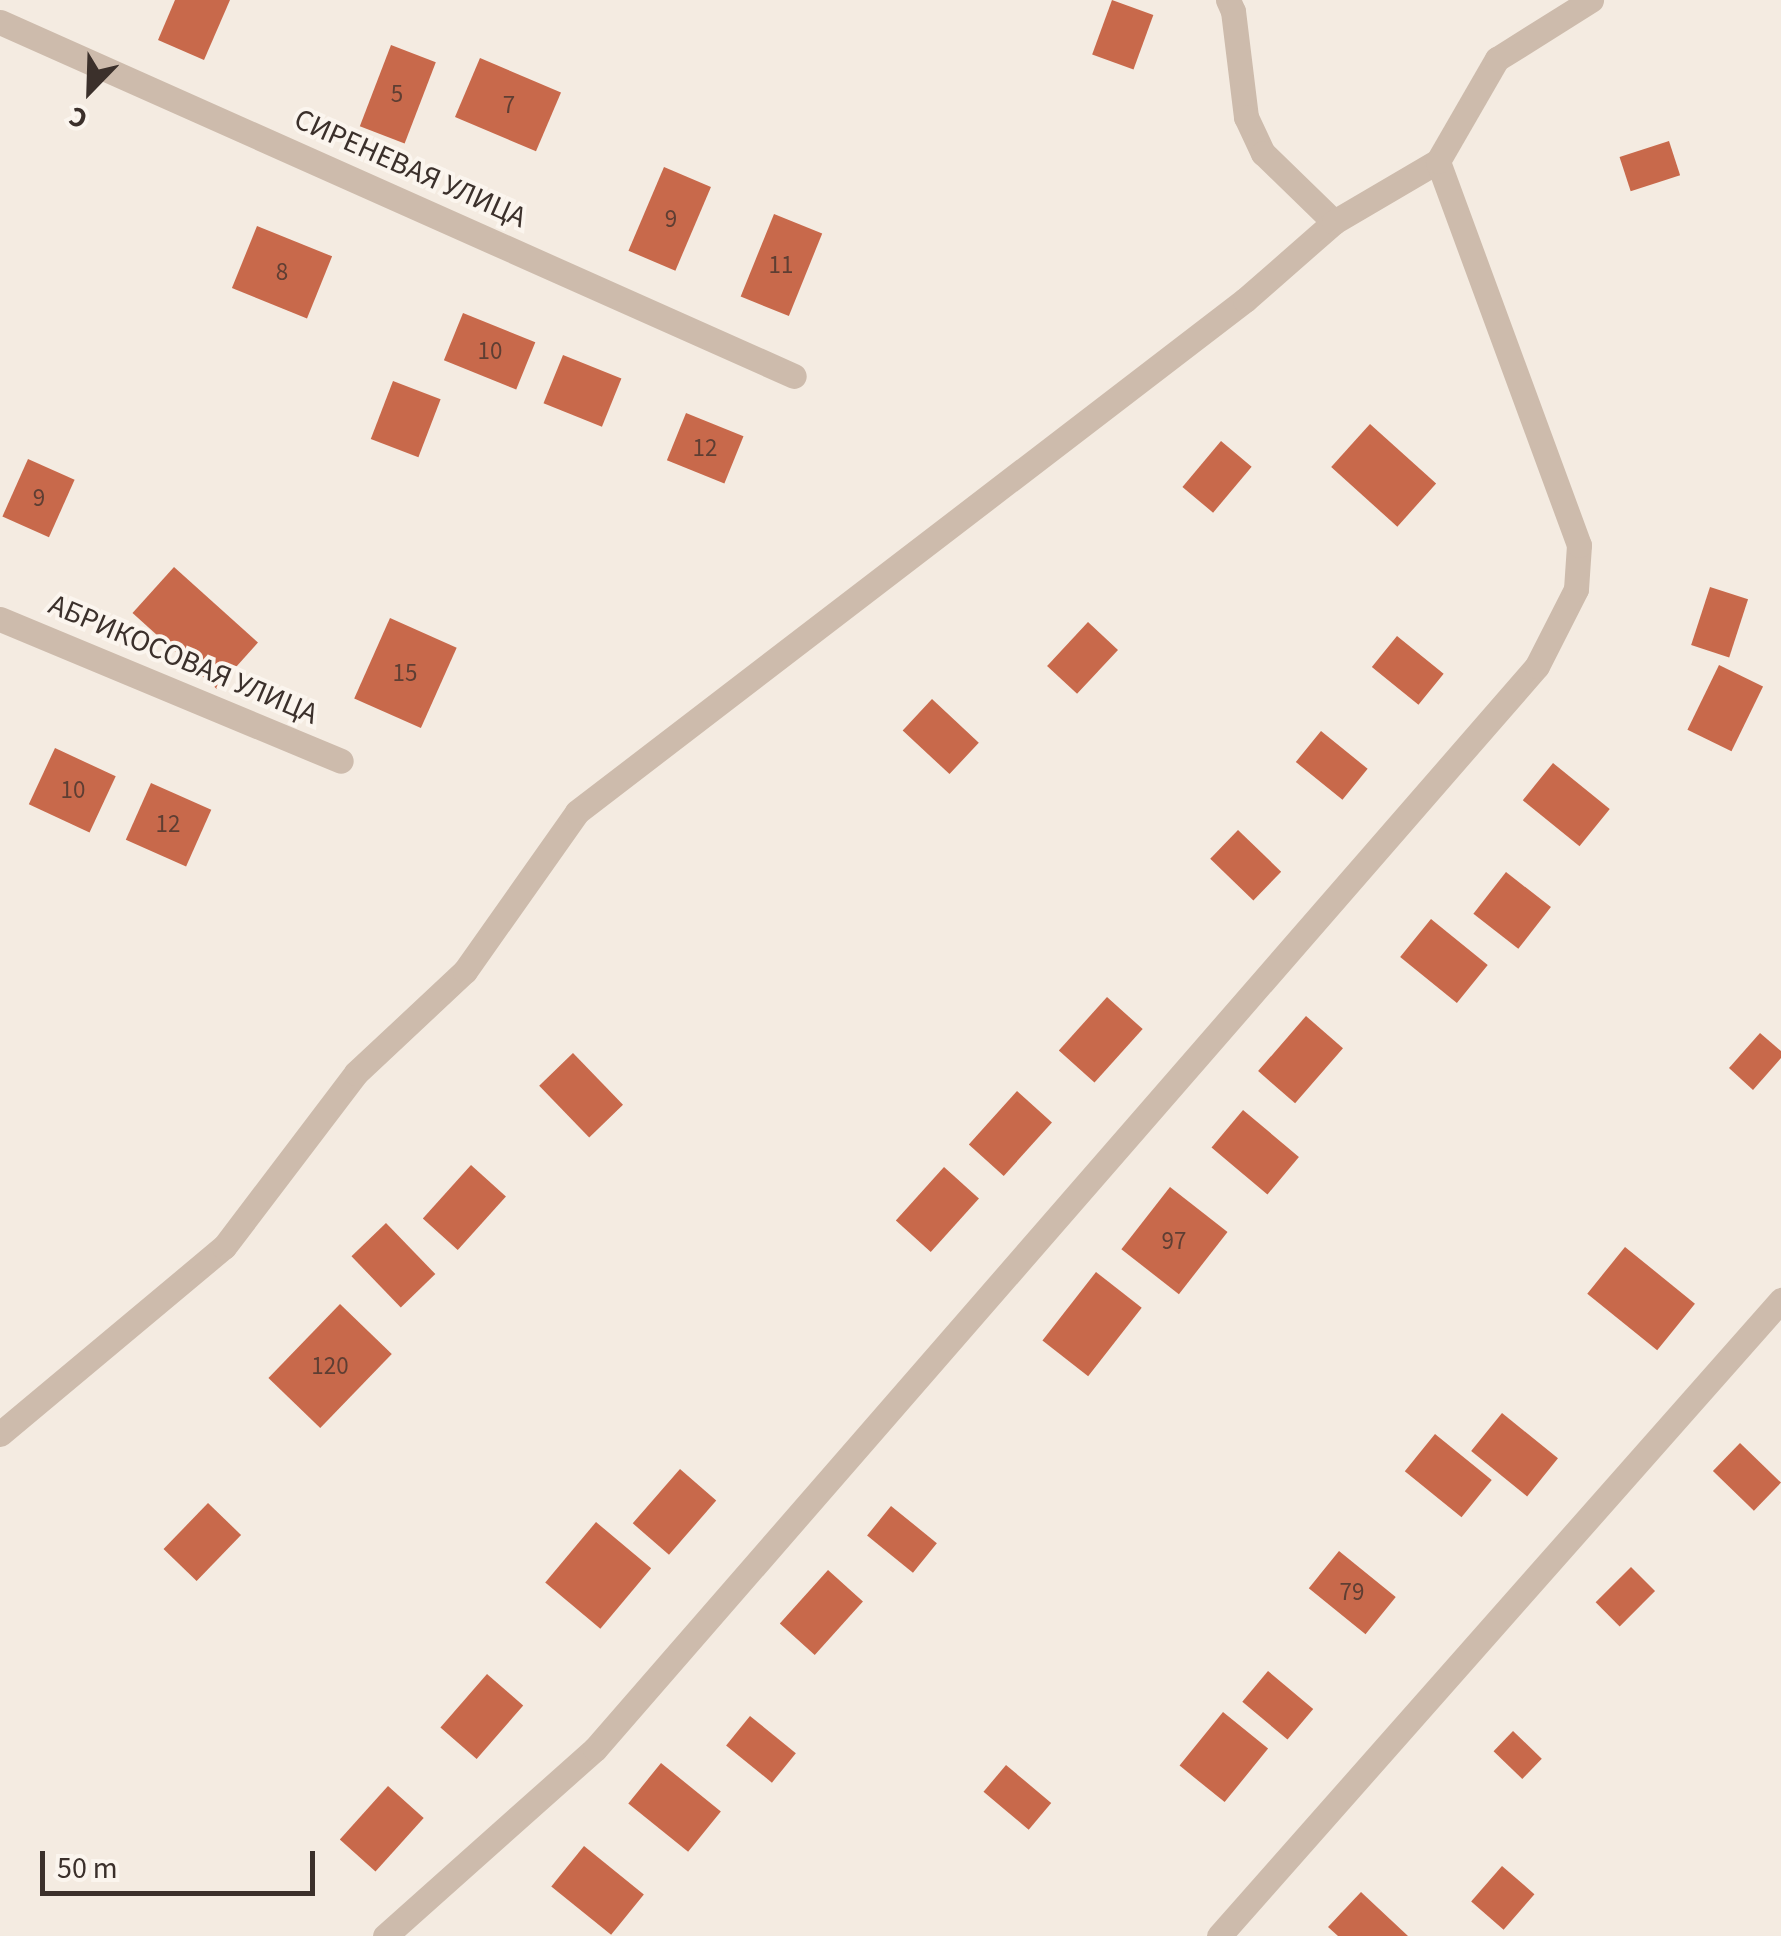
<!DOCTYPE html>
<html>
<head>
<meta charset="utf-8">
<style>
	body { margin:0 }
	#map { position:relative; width:1781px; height:1936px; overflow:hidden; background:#f4ebe1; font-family:"Source Sans 3",sans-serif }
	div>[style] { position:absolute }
	.building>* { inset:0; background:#c8694b; transform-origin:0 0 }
	.street>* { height:25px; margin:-12.5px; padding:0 12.5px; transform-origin:12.5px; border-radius:12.5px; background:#cdbbac }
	span { translate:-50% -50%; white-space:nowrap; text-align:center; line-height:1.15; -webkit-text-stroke:8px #fbf5ee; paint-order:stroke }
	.number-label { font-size:25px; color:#5e3e33 }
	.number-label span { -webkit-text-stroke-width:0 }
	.street-label { font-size:30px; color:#3b302b }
	.north { position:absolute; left:40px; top:40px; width:100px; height:100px; -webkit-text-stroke:8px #fbf5ee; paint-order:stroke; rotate:203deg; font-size:28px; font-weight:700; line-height:40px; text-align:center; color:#3b302b }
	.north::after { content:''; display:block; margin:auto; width:35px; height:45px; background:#3b302b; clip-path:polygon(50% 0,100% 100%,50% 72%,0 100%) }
	.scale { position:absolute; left:40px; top:1851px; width:275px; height:45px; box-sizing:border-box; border:5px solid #3b302b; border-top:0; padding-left:12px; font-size:30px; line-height:35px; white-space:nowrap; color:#3b302b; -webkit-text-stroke:8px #fbf5ee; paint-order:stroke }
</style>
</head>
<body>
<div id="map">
	<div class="building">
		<div style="clip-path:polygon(175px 0,230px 0,204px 60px,158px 40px)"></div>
		<div style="left:1112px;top:0;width:44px;height:58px;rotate:20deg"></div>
		<div style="left:391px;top:45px;width:48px;height:87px;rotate:21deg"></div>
		<div style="left:480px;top:58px;width:88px;height:64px;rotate:23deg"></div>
		<div style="left:1669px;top:141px;width:36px;height:52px;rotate:72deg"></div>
		<div style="left:664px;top:167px;width:51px;height:91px;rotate:23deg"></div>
		<div style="left:774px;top:214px;width:52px;height:89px;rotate:22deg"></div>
		<div style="left:257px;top:226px;width:81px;height:67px;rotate:22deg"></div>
		<div style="left:463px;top:313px;width:78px;height:51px;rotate:22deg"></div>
		<div style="left:563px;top:355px;width:63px;height:52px;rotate:22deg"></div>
		<div style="left:393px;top:381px;width:51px;height:62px;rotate:21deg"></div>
		<div style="left:686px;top:413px;width:62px;height:51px;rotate:22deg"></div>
		<div style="left:1370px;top:424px;width:89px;height:58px;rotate:42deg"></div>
		<div style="left:1221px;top:441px;width:40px;height:60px;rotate:40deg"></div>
		<div style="left:28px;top:459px;width:51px;height:63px;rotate:24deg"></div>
		<div style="left:174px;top:567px;width:113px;height:62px;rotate:42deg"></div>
		<div style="left:1710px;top:587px;width:40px;height:61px;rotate:18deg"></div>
		<div style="left:390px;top:618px;width:73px;height:88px;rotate:24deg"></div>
		<div style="left:1088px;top:622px;width:41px;height:60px;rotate:43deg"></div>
		<div style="left:1397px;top:636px;width:60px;height:40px;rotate:39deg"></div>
		<div style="left:1719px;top:665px;width:49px;height:72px;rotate:26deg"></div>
		<div style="left:932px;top:699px;width:64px;height:43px;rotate:43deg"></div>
		<div style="left:1321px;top:731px;width:60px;height:40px;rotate:39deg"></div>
		<div style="left:55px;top:748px;width:67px;height:62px;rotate:25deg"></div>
		<div style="left:1553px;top:763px;width:73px;height:48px;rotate:39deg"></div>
		<div style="left:151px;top:783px;width:66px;height:62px;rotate:24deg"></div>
		<div style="left:1238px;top:830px;width:60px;height:40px;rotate:44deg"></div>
		<div style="left:1506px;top:872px;width:57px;height:53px;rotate:38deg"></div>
		<div style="left:1431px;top:919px;width:73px;height:49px;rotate:39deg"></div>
		<div style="left:1107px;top:997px;width:48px;height:72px;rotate:42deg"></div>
		<div style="left:1306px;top:1016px;width:49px;height:73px;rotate:41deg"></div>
		<div style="clip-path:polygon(1760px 1033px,1781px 1051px,1781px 1058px,1753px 1090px,1729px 1068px)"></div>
		<div style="left:573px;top:1053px;width:72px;height:47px;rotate:46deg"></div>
		<div style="left:1017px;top:1091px;width:47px;height:72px;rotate:42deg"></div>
		<div style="left:1243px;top:1110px;width:73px;height:49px;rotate:40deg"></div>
		<div style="left:471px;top:1165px;width:47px;height:72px;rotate:42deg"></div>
		<div style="left:944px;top:1167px;width:47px;height:72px;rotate:42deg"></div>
		<div style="left:1170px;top:1187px;width:73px;height:79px;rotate:38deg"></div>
		<div style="left:386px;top:1223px;width:71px;height:48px;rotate:46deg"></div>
		<div style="left:1625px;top:1247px;width:90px;height:60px;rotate:39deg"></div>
		<div style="left:1096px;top:1272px;width:58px;height:87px;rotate:38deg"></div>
		<div style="left:340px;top:1304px;width:72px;height:103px;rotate:44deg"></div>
		<div style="left:1502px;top:1413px;width:72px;height:49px;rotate:39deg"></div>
		<div style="left:1435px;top:1434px;width:73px;height:48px;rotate:39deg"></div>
		<div style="left:1740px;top:1443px;width:57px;height:39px;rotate:44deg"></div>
		<div style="left:680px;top:1469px;width:48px;height:72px;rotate:41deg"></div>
		<div style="left:208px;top:1503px;width:46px;height:64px;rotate:44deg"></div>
		<div style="left:891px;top:1506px;width:59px;height:38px;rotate:39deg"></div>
		<div style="left:596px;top:1522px;width:72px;height:79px;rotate:40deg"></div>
		<div style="left:1339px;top:1551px;width:73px;height:48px;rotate:39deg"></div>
		<div style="left:1631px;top:1567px;width:34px;height:50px;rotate:45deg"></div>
		<div style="left:828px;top:1570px;width:47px;height:72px;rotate:42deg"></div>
		<div style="left:1268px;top:1671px;width:59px;height:40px;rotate:40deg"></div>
		<div style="left:487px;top:1674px;width:48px;height:71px;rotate:41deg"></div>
		<div style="left:1223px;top:1712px;width:58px;height:69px;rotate:39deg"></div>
		<div style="left:750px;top:1716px;width:59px;height:38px;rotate:39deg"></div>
		<div style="left:1513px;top:1731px;width:40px;height:28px;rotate:44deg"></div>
		<div style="left:661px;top:1763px;width:77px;height:52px;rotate:39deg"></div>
		<div style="left:1006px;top:1765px;width:59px;height:35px;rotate:40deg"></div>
		<div style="left:388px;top:1786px;width:48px;height:72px;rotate:42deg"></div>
		<div style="left:584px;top:1846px;width:77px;height:52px;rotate:39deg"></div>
		<div style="left:1502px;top:1866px;width:43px;height:47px;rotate:41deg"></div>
		<div style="clip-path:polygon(1361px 1892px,1408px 1936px,1338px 1936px,1328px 1927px)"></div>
	</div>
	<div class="street">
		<div style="left:1228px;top:0;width:12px;rotate:66deg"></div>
		<div style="left:1233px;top:11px;width:107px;rotate:83deg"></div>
		<div style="left:1246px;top:117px;width:40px;rotate:65deg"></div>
		<div style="left:1263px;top:153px;width:99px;rotate:44.2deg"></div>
		<div style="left:0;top:22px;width:869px;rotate:24.03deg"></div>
		<div style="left:0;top:619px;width:369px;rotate:22.6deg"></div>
		<div style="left:0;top:1434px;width:292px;rotate:-39.9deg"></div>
		<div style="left:224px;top:1247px;width:218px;rotate:-52.8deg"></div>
		<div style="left:356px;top:1073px;width:149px;rotate:-43.1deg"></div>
		<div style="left:465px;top:971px;width:194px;rotate:-54.8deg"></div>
		<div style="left:577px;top:812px;width:842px;rotate:-37.47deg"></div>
		<div style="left:1245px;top:300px;width:118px;rotate:-41.2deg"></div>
		<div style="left:1334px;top:222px;width:121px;rotate:-30.4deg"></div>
		<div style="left:385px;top:1936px;width:281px;rotate:-41.7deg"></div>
		<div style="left:595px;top:1749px;width:1435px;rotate:-48.98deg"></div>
		<div style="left:1537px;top:666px;width:86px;rotate:-63.1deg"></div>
		<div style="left:1576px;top:589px;width:44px;rotate:-86.1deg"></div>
		<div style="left:1579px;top:545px;width:409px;rotate:-110.2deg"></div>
		<div style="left:1438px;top:161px;width:118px;rotate:-60deg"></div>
		<div style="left:1497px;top:59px;width:111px;rotate:-32.1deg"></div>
		<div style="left:1219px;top:1936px;width:849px;rotate:-48.53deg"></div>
	</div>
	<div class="number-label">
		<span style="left:397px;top:94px">5</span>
		<span style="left:509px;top:105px">7</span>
		<span style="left:671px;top:219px">9</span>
		<span style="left:781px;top:265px">11</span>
		<span style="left:282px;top:272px">8</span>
		<span style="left:490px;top:351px">10</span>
		<span style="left:705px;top:448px">12</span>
		<span style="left:39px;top:498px">9</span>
		<span style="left:405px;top:673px">15</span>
		<span style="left:73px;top:790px">10</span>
		<span style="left:168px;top:824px">12</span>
		<span style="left:1174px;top:1241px">97</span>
		<span style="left:330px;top:1366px">120</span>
		<span style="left:1352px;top:1592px">79</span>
	</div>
	<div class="street-label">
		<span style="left:410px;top:169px;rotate:24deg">СИРЕНЕВАЯ УЛИЦА</span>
		<span style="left:183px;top:660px;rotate:23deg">АБРИКОСОВАЯ УЛИЦА</span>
	</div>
	<div class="north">С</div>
	<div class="scale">50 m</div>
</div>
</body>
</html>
